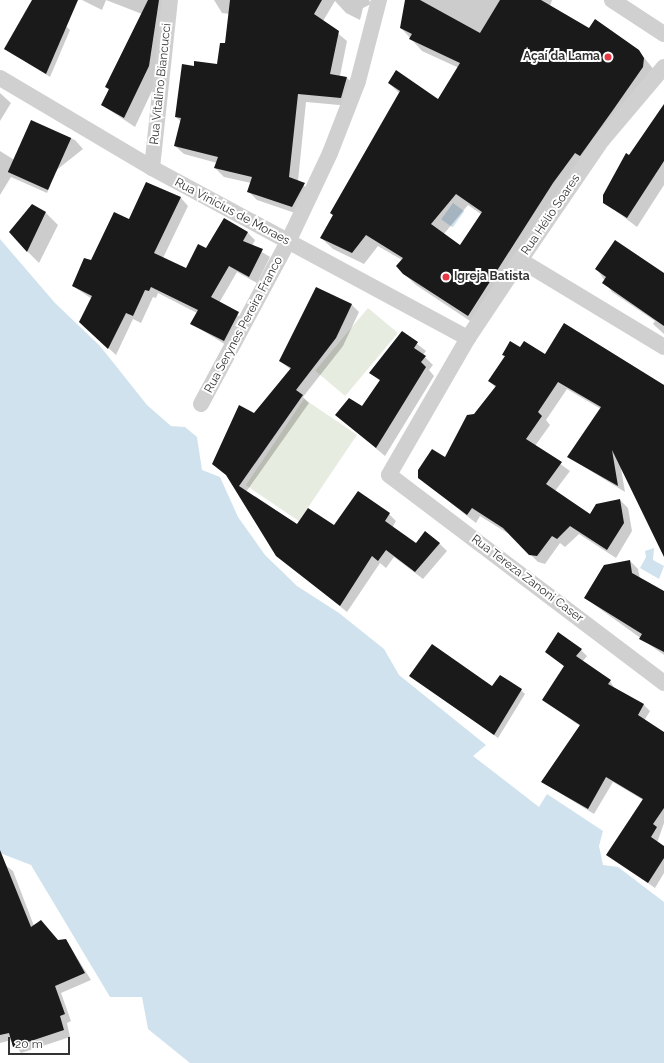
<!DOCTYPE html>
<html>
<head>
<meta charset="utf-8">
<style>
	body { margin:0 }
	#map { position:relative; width:664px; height:1063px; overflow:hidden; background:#fff; font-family:Raleway,sans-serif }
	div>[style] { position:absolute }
	.green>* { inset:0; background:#e6ecdf; transform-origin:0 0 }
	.water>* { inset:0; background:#cfe2ee; transform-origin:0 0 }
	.shadow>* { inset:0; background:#0003 }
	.building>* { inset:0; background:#1a1a1a; transform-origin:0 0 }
	.street>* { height:16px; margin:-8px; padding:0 8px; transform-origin:8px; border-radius:8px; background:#d0d0d0 }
	.dots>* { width:11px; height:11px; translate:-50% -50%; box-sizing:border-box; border:2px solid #fff; border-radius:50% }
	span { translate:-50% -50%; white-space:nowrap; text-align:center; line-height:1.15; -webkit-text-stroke:4px #fff; paint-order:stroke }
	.poi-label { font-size:12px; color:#333; font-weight:700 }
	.right { translate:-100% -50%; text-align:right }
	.left { translate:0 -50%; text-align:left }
	.street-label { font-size:12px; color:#333 }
	.scale { position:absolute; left:8px; top:1037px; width:62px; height:18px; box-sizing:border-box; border:2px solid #333; border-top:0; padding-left:5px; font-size:12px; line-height:14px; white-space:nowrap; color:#333; -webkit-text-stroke:3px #fff; paint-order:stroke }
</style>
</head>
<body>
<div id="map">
	<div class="green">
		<div style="left:368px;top:308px;width:39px;height:82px;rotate:40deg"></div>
		<div style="left:304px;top:399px;width:64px;height:104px;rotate:34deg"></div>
	</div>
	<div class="water">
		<div style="left:453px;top:203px;width:14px;height:20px;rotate:36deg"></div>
		<div style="clip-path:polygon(0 239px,55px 303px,100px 346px,147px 405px,171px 426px,185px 427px,197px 437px,202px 470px,220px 477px,238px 517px,265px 555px,297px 586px,339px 613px,384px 649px,399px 675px,486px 745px,473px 756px,539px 807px,547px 794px,603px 831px,599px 846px,603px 865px,618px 867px,664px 902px,664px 1063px,190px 1063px,148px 1029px,142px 997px,110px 997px,31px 865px,0 853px)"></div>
		<div style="clip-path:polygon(654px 548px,653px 560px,664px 566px,659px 579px,640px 568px,646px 557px,645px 551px)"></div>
	</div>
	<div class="shadow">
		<div style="clip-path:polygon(82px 0,169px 0,159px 76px,135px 127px,102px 105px,109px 90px,106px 87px,142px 14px,106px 0,102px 10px)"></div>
		<div style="clip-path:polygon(214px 0,369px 0,371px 4px,363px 8px,360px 20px,346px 13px,335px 1px,323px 21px,347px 41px,340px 76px,347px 78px,356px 86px,350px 106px,306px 102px,298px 181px,313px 193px,301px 215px,257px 200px,248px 191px,251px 183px,224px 177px,215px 168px,217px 163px,184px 154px,175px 146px,181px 122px,176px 117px,195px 67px,218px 65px,226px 44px,230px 14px,222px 13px)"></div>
		<div style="clip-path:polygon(evenodd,406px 0,552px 0,550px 6px,589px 29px,638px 50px,655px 71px,479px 327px,416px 285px,403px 273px,402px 260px,378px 246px,364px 264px,333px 249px,321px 238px,334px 216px,331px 213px,400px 94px,389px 83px,439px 100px,459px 68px,422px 51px,401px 28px,406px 0,468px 205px,481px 214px,460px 246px,443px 235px,468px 205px)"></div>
		<div style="clip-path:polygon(66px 26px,70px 30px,50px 77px,5px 49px)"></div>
		<div style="clip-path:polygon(0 93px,11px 103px,0 121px)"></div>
		<div style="clip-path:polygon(664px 107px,664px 185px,637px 227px,604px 202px,630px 156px)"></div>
		<div style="clip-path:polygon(32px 122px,75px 140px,83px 149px,44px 180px,50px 186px,47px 193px,11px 177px,0 195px,0 151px,16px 161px)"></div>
		<div style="clip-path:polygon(147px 183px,181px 198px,188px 206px,163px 258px,186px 269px,207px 250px,224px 219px,248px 233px,255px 240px,252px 246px,270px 257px,257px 283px,237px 272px,219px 303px,246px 321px,231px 348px,192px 324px,197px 313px,158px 293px,156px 298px,153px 297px,141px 323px,133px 319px,116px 355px,88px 329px,92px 299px,73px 286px,129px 220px)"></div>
		<div style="clip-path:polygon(46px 213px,58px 225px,39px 263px,27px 251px)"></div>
		<div style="clip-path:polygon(597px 269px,664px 275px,664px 334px,653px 324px,655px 321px,612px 292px)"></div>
		<div style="clip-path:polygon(316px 288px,352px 305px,359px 312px,343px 346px,303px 397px,309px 403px,246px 492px,298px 525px,335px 526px,389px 514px,396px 521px,392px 528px,416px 544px,439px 543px,447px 551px,423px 579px,394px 557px,386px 568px,380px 563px,347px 612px,277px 555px,229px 477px,213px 464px,291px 370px,280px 361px)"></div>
		<div style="clip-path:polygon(402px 332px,426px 351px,423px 355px,433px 365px,429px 370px,434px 376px,385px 456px,336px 415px,362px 408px,380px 381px,370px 372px)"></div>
		<div style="clip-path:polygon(520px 349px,663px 386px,664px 383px,664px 549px,621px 468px,625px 492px,568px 457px,601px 409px,567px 389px,546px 420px,550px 425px,535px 446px,570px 471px,555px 491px,590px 515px,620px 500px,628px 508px,632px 531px,616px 558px,579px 534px,565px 547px,560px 543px,545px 564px,538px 562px,512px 536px,480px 516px,476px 523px,419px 478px,446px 458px,496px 388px,489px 381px,506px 357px,503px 355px)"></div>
		<div style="clip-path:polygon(630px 561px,638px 569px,640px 579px,664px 594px,664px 655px,585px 598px)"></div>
		<div style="clip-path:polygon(581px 650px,587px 656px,583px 661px,610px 681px,615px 689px,644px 705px,650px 711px,644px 721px,664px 733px,664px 823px,657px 843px,664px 847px,664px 873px,655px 888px,608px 855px,643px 800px,613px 782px,594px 814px,542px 782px,580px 726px,543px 700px,565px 667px,546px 652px)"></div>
		<div style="clip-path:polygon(415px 679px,521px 690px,525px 694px,498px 738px)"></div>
		<div style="clip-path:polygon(0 861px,13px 871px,34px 926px,59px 941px,66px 940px,91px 980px,61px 993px,71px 1021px,67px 1023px,70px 1037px,21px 1053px,12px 1040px,0 1043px)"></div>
	</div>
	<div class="building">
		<div style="clip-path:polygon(32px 0,78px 0,46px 74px,4px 49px)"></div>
		<div style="clip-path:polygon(148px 0,159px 0,149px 66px,124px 118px,101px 105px,109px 89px,105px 87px)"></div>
		<div style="clip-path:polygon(230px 0,322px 0,314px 14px,339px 31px,330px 74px,347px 77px,341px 98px,298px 94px,289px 177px,305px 183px,292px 207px,247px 192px,252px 177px,214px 168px,218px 157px,174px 146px,181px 118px,175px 117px,182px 64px,194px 66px,194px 61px,217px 64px,220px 43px,225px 43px)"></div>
		<div style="clip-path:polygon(evenodd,405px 0,420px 0,480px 33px,500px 0,541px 0,589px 28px,595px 19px,639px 50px,644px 58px,643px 67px,613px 110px,580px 156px,575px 153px,553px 183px,468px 316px,403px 274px,396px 266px,403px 258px,366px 235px,352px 253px,320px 238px,333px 215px,330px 213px,400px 91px,388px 83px,396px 70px,438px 99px,460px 63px,409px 39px,412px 34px,400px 28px,405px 0,456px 194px,482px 212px,460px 245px,431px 224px,456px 194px)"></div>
		<div style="clip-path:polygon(664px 104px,664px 161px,627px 218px,603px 203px,603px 195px,626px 153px,629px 155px)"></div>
		<div style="left:31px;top:120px;width:44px;height:57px;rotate:24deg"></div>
		<div style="clip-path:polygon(146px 182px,181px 197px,154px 253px,186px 268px,198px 244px,206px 248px,224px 218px,248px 232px,243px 241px,263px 249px,249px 277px,229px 266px,211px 297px,239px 312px,224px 341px,190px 324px,198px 310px,151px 287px,149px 291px,145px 290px,133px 316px,126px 313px,108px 349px,79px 322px,92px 296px,72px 286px,84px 258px,91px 260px,114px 212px,129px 219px)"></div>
		<div style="clip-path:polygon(32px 204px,46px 212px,27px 252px,9px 232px)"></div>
		<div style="clip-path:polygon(615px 240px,664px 273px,664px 326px,602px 283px,606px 277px,595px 269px)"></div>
		<div style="clip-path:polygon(316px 287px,352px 304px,336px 338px,296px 390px,303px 395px,239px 486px,297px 524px,308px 508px,334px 525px,358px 491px,390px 513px,385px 521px,416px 543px,425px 531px,440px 543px,415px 572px,386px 550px,378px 561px,372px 556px,340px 606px,276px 556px,226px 475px,212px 464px,239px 405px,254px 413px,291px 368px,279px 361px)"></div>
		<div style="clip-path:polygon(564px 323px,664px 385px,664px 557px,612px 450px,618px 486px,567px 457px,601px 407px,558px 382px,538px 412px,542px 416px,526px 439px,562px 462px,546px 484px,590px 514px,596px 504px,620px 499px,624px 523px,607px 550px,570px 526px,557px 539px,552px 536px,537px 556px,529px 555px,503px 528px,472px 508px,467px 515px,418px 478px,418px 470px,432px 449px,445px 457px,467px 415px,474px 414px,496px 386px,488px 381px,505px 356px,502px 355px,510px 341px,520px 347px,524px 341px,545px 354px)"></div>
		<div style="clip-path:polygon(402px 331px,418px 342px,414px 348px,426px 356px,421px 362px,426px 367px,376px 448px,335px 415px,349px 398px,362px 406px,380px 380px,369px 373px)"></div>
		<div style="clip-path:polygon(630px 560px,632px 573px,664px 591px,664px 652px,639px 639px,642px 634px,584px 598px,604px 565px)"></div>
		<div style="clip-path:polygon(558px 632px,582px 649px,576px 656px,611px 680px,608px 684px,644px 704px,638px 715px,664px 732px,664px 808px,653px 824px,657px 827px,651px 837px,664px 846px,664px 858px,648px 883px,606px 855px,643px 799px,606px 777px,588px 809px,541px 782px,580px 725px,542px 700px,564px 666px,545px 652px)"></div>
		<div style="clip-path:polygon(432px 644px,492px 686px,500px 675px,522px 689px,494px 735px,409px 676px)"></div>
		<div style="clip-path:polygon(0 850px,31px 927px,41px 920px,58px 940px,66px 939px,85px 973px,55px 986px,65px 1014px,60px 1016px,64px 1030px,13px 1047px,9px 1033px,0 1035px)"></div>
	</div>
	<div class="street">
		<div style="left:612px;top:0;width:62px;rotate:33.2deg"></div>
		<div style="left:664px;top:67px;width:96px;rotate:130.3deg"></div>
		<div style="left:602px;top:140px;width:145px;rotate:124.3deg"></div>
		<div style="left:520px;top:260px;width:94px;rotate:123.7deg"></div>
		<div style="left:468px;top:338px;width:158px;rotate:120deg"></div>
		<div style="left:389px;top:475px;width:345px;rotate:37.1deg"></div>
		<div style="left:0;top:78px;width:177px;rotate:30.6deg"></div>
		<div style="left:152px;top:168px;width:359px;rotate:28.3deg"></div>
		<div style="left:152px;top:168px;width:169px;rotate:-83.9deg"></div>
		<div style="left:520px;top:260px;width:168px;rotate:31.1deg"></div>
		<div style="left:201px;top:404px;width:184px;rotate:-61.8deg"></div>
		<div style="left:288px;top:242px;width:98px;rotate:-64.7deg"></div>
		<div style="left:330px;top:153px;width:77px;rotate:-68.7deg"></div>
		<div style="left:358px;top:81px;width:84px;rotate:-75.5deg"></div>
	</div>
	<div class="dots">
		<div style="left:608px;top:57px;background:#e63946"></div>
		<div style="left:446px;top:277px;background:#e63946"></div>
	</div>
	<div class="poi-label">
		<span class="right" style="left:600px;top:57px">Açaí da Lama</span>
		<span class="left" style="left:454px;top:277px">Igreja Batista</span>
	</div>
	<div class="street-label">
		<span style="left:161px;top:84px;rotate:-84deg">Rua Vitalino Biancucci</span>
		<span style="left:232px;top:212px;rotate:28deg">Rua Vinicius de Moraes</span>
		<span style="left:551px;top:215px;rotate:-56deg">Rua Hélio Soares</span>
		<span style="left:244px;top:325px;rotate:-62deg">Rua Serynes Pereira Franco</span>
		<span style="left:527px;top:579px;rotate:37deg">Rua Tereza Zanoni Caser</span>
	</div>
	<div class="scale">20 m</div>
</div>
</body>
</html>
